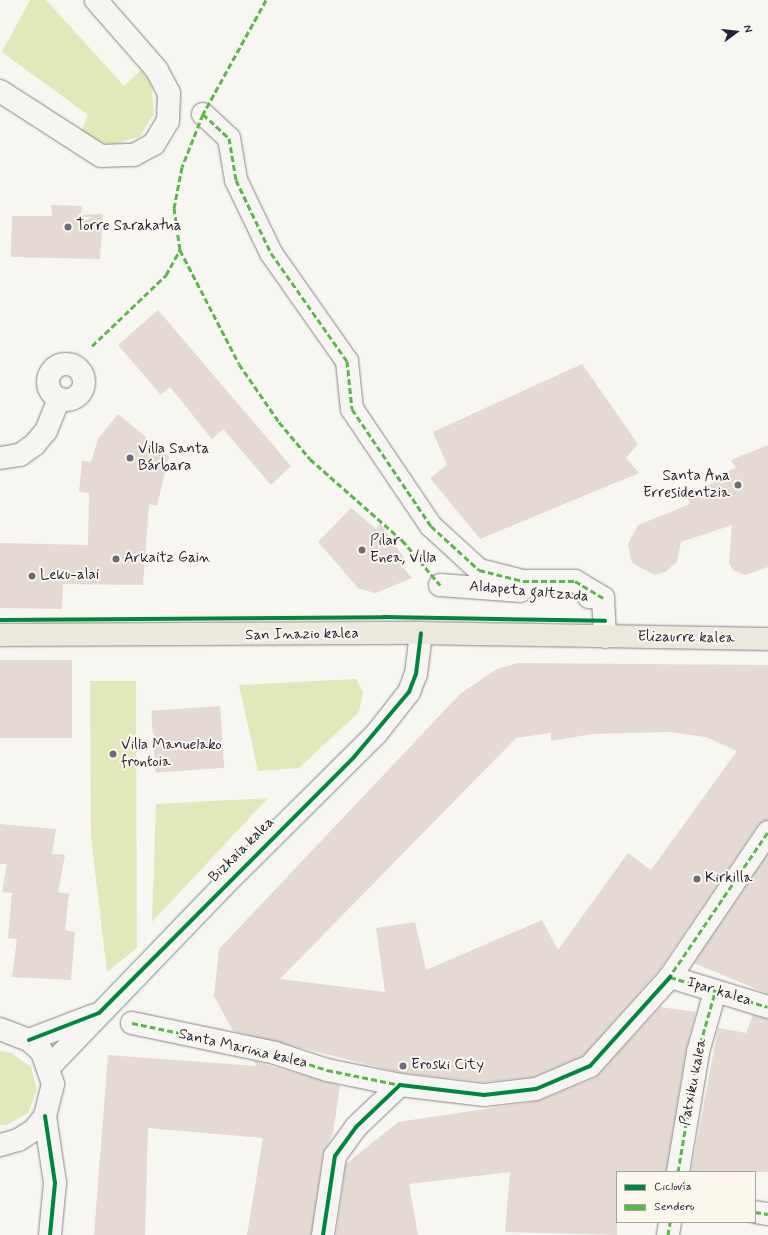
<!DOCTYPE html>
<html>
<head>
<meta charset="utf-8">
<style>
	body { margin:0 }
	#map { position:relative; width:768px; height:1235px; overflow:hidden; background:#f8f6f0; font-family:Mynerve,sans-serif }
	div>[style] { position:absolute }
	.green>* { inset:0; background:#e2e8ba }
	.building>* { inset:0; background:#e4d9d3; transform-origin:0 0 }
	.roads { filter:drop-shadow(0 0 1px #878688) drop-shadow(0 0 1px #878688) }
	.minor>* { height:22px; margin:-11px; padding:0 11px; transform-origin:11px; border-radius:11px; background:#f6f5f1 }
	.minor>.ring { margin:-11px; padding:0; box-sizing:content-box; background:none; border:22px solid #f6f5f1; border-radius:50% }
	.major>* { height:22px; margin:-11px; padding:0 11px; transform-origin:11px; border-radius:11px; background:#ede8dd }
	.quiet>* { height:3px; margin-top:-1.5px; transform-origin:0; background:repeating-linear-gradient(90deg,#58b947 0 6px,transparent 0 9px) }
	.cycleway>* { height:4px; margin:-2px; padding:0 2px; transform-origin:2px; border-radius:2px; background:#00873e }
	.dots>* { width:11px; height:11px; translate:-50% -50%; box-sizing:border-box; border:2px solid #fbf7ec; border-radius:50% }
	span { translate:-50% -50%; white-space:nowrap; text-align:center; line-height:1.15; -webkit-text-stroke:4px #fbf7ec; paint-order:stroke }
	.poi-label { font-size:15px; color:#22223b }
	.left { translate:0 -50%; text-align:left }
	.right { translate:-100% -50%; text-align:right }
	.street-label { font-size:15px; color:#22223b }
	.legend { position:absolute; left:616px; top:1171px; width:140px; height:52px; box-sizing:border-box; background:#fbf7ec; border:1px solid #a4a2a5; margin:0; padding:5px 7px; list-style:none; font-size:12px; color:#22223b }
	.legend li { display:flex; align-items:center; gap:8px; height:20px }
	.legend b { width:20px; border:1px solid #a4a2a5 }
	.north { position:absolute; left:716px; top:12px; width:40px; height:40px; -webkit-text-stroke:3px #fbf7ec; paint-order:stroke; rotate:75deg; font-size:11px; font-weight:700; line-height:16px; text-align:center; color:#22223b }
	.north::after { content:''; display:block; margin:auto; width:14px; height:18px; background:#22223b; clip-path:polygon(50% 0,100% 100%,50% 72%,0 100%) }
</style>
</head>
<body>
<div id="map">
	<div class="green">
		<div style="clip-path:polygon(30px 0,46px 0,124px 86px,141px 70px,151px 83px,154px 114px,139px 137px,113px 144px,94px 142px,80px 134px,88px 115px,2px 52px)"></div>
		<div style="clip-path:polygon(356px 679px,363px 692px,359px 712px,299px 768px,258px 771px,239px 685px)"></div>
		<div style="clip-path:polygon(90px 681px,136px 681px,137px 948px,107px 972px,91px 837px)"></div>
		<div style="clip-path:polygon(268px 798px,152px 922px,156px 804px)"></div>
		<div style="clip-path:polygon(0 1051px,11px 1053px,31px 1067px,37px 1090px,28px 1113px,7px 1125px,0 1125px)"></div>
	</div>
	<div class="building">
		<div style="clip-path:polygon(51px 205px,82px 206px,81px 215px,103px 214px,100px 259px,11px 257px,12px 216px,52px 216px)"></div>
		<div style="clip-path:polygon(158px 310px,291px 466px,271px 485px,223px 429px,212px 439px,170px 387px,161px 395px,118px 345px)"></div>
		<div style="clip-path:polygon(582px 364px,638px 444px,626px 458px,639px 473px,480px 539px,430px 478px,447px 465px,433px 432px)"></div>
		<div style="clip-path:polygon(118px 414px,169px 456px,157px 506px,149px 504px,143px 585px,63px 584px,62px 609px,0 608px,0 543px,88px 545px,89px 493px,79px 492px,82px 461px,91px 462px,98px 439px)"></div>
		<div style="clip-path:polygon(768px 445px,768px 567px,745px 575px,733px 570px,729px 563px,732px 525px,681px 542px,677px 562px,665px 572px,655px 575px,632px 563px,628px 544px,638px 525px,690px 504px,686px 494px,714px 483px,711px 477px,736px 468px,731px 460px)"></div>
		<div style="clip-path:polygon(351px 508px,376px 529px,380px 523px,404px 558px,398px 561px,412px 578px,376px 593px,359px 589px,318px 542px)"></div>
		<div style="left:0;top:660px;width:72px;height:78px"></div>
		<div style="clip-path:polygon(evenodd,518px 663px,768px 665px,768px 820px,758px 825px,660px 969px,583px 1056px,533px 1077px,484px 1082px,402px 1073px,233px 1031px,214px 996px,219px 949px,460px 694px,497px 669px,518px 663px,669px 732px,706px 737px,737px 751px,651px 870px,628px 853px,558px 950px,542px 920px,426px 970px,415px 922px,376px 928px,385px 992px,280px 979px,516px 738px,551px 733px,551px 741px,592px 734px,669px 732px)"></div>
		<div style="left:220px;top:706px;width:62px;height:69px;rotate:86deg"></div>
		<div style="clip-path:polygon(0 824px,56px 829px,52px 854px,65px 855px,58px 892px,69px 894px,65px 930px,75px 932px,71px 980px,12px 977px,17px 939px,8px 938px,12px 893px,2px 892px,7px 864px,0 864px)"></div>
		<div style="clip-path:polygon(768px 854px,768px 994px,694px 963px)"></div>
		<div style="clip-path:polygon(660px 1007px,696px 1012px,686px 1050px,666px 1172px,617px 1172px,617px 1235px,505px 1232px,510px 1172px,409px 1184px,418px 1235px,336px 1235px,346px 1164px,398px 1122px,538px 1101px,595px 1078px)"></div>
		<div style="clip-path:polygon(753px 1015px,768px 1019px,768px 1172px,691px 1172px,718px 1028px,746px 1033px)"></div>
		<div style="clip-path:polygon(108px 1055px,257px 1066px,254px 1061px,340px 1086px,333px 1133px,323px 1154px,311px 1235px,247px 1235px,263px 1138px,148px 1128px,145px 1235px,94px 1235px)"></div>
	</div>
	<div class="roads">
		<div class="minor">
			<div style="left:0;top:91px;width:120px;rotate:32.8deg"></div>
			<div style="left:101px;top:156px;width:33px;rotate:-2deg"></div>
			<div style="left:134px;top:155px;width:23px;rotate:-29deg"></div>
			<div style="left:154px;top:144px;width:27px;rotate:-59deg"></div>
			<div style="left:168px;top:121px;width:28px;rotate:-88deg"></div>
			<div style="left:169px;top:93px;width:26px;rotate:-118deg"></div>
			<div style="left:157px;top:70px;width:93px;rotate:-131.1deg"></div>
			<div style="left:203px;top:114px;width:35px;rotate:43deg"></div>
			<div style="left:229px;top:138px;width:43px;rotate:80.5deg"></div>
			<div style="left:236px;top:180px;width:81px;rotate:64.4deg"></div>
			<div style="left:271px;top:253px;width:132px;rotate:54.9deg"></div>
			<div style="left:347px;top:361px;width:48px;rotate:84.1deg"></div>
			<div style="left:352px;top:409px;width:141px;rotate:56deg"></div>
			<div style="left:431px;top:526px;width:65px;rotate:42.5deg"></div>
			<div style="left:479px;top:570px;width:45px;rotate:14deg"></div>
			<div style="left:523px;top:581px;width:52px"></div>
			<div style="left:575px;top:581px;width:33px;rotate:31deg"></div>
			<div class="ring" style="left:48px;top:364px;width:14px;height:14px"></div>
			<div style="left:0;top:458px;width:20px;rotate:-9deg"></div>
			<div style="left:20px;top:455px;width:19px;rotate:-36deg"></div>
			<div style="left:35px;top:444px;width:17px;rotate:-50deg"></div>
			<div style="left:46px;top:431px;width:35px;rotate:-68deg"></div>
			<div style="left:440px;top:585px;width:81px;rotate:4.2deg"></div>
			<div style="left:589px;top:597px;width:14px;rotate:4deg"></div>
			<div style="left:603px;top:598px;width:39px;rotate:87deg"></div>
			<div style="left:670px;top:977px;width:102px;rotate:17deg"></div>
			<div style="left:132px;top:1023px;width:146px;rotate:11.8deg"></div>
			<div style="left:275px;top:1053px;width:55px;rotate:18.1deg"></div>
			<div style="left:327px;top:1070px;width:75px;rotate:11.6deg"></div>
			<div style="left:0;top:1029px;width:31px;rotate:21deg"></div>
			<div style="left:29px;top:1040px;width:18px;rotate:43deg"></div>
			<div style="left:42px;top:1052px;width:34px;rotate:71deg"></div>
			<div style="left:53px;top:1084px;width:33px;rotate:104deg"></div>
			<div style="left:45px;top:1116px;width:18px;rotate:128deg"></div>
			<div style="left:34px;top:1130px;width:19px;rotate:148deg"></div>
			<div style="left:18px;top:1140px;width:19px;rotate:164deg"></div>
			<div style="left:29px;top:1040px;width:70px;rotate:-21deg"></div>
			<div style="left:49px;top:1067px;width:251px;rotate:-46.1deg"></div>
			<div style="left:223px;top:886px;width:216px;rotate:-44.8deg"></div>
			<div style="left:376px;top:734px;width:53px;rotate:-51.8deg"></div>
			<div style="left:409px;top:692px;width:19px;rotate:-69deg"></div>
			<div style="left:416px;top:674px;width:41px;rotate:-83deg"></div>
			<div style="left:45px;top:1116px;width:68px;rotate:81.5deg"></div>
			<div style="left:55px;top:1183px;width:52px;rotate:95.5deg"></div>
			<div style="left:678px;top:1172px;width:122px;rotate:-80.5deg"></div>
			<div style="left:698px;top:1052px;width:62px;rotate:-74.2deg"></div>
			<div style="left:755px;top:1212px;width:13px;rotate:9deg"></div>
			<div style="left:323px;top:1235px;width:80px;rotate:-81.4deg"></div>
			<div style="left:335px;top:1156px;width:36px;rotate:-54deg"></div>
			<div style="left:356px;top:1127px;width:61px;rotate:-43.7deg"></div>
			<div style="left:400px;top:1085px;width:85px;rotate:6.8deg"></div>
			<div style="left:484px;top:1095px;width:52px;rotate:-6.6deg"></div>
			<div style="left:536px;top:1089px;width:59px;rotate:-23.1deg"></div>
			<div style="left:590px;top:1066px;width:120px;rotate:-48deg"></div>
			<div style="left:670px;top:977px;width:175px;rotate:-55.9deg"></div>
			<div style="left:668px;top:1235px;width:13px;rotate:-81deg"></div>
		</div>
		<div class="major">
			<div style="left:0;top:635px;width:421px;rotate:-0.3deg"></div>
			<div style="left:421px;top:633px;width:347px;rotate:1deg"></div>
		</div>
	</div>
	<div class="quiet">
		<div style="left:266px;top:0;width:130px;rotate:118.9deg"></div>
		<div style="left:203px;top:114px;width:57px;rotate:111.6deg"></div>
		<div style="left:182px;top:167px;width:42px;rotate:101deg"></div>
		<div style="left:174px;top:208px;width:42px;rotate:81.9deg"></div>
		<div style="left:180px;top:250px;width:128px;rotate:62.6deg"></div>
		<div style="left:239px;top:364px;width:70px;rotate:55.4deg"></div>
		<div style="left:279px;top:422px;width:48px;rotate:50deg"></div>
		<div style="left:310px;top:459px;width:123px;rotate:41.4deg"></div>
		<div style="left:402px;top:540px;width:59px;rotate:49.8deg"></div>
		<div style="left:203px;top:114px;width:35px;rotate:43deg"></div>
		<div style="left:229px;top:138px;width:43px;rotate:80.5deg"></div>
		<div style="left:236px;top:180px;width:81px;rotate:64.4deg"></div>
		<div style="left:271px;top:253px;width:132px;rotate:54.9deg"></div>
		<div style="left:347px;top:361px;width:48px;rotate:84.1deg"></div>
		<div style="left:352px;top:409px;width:141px;rotate:56deg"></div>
		<div style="left:431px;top:526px;width:65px;rotate:42.5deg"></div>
		<div style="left:479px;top:570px;width:45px;rotate:14deg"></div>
		<div style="left:523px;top:581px;width:52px"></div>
		<div style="left:575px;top:581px;width:33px;rotate:31deg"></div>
		<div style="left:92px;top:346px;width:103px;rotate:-43.8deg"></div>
		<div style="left:166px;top:275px;width:29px;rotate:-61deg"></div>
		<div style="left:670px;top:977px;width:102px;rotate:17deg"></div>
		<div style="left:668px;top:979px;width:178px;rotate:-55.8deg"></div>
		<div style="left:132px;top:1023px;width:146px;rotate:11.8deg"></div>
		<div style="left:275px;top:1053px;width:55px;rotate:18.1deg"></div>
		<div style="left:327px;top:1070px;width:75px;rotate:11.6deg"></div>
		<div style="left:678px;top:1172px;width:122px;rotate:-80.5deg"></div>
		<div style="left:698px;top:1052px;width:62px;rotate:-74.2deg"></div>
		<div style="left:755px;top:1212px;width:13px;rotate:9deg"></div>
		<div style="left:668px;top:1235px;width:13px;rotate:-81deg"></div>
	</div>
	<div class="cycleway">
		<div style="left:0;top:620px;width:384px;rotate:-0.4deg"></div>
		<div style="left:384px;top:617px;width:221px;rotate:1deg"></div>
		<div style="left:29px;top:1040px;width:75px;rotate:-21.1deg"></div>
		<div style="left:99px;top:1013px;width:361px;rotate:-45.1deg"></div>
		<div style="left:354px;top:757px;width:85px;rotate:-49.8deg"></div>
		<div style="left:409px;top:692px;width:19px;rotate:-69deg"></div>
		<div style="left:416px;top:674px;width:41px;rotate:-83deg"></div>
		<div style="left:45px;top:1116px;width:68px;rotate:81.5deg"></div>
		<div style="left:55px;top:1183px;width:52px;rotate:95.5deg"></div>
		<div style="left:323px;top:1235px;width:80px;rotate:-81.4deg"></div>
		<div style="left:335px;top:1156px;width:36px;rotate:-54deg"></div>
		<div style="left:356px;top:1127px;width:61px;rotate:-43.7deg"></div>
		<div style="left:400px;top:1085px;width:85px;rotate:6.8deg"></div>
		<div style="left:484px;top:1095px;width:52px;rotate:-6.6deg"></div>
		<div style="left:536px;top:1089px;width:59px;rotate:-23.1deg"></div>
		<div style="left:590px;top:1066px;width:120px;rotate:-48deg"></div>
	</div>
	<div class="dots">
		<div style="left:68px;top:227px;background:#6d6c7a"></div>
		<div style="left:130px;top:458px;background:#6d6c7a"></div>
		<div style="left:738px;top:485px;background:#6d6c7a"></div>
		<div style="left:362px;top:550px;background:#6d6c7a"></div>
		<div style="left:116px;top:559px;background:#6d6c7a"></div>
		<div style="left:32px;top:576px;background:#6d6c7a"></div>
		<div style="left:113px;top:754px;background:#6d6c7a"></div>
		<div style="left:697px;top:879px;background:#6d6c7a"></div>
		<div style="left:403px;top:1066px;background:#6d6c7a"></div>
	</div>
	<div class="poi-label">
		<span class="left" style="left:76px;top:227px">Torre Sarakatua</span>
		<span class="left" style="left:138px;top:458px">Villa Santa<br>Bárbara</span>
		<span class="right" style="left:730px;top:485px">Santa Ana<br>Erresidentzia</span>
		<span class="left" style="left:370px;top:550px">Pilar<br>Enea, Villa</span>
		<span class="left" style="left:124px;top:559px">Arkaitz Gain</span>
		<span class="left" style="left:40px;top:576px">Leku-alai</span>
		<span class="left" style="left:121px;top:754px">Villa Manuelako<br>frontoia</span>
		<span class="left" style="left:705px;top:879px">Kirkilla</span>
		<span class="left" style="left:411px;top:1066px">Eroski City</span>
	</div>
	<div class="street-label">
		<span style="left:529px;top:592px;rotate:5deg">Aldapeta galtzada</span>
		<span style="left:302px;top:635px;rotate:-1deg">San Inazio kalea</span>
		<span style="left:686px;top:638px;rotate:1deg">Elizaurre kalea</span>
		<span style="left:242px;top:850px;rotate:-45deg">Bizkaia kalea</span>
		<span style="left:719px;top:992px;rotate:17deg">Ipar kalea</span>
		<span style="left:243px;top:1049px;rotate:13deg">Santa Marina kalea</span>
		<span style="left:694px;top:1082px;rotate:-79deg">Patxiku kalea</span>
	</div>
	<ul class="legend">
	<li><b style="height:5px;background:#00873e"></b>Ciclovía</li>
	<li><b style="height:5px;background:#58b947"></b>Sendero</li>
	</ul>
	<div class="north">N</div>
</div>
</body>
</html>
